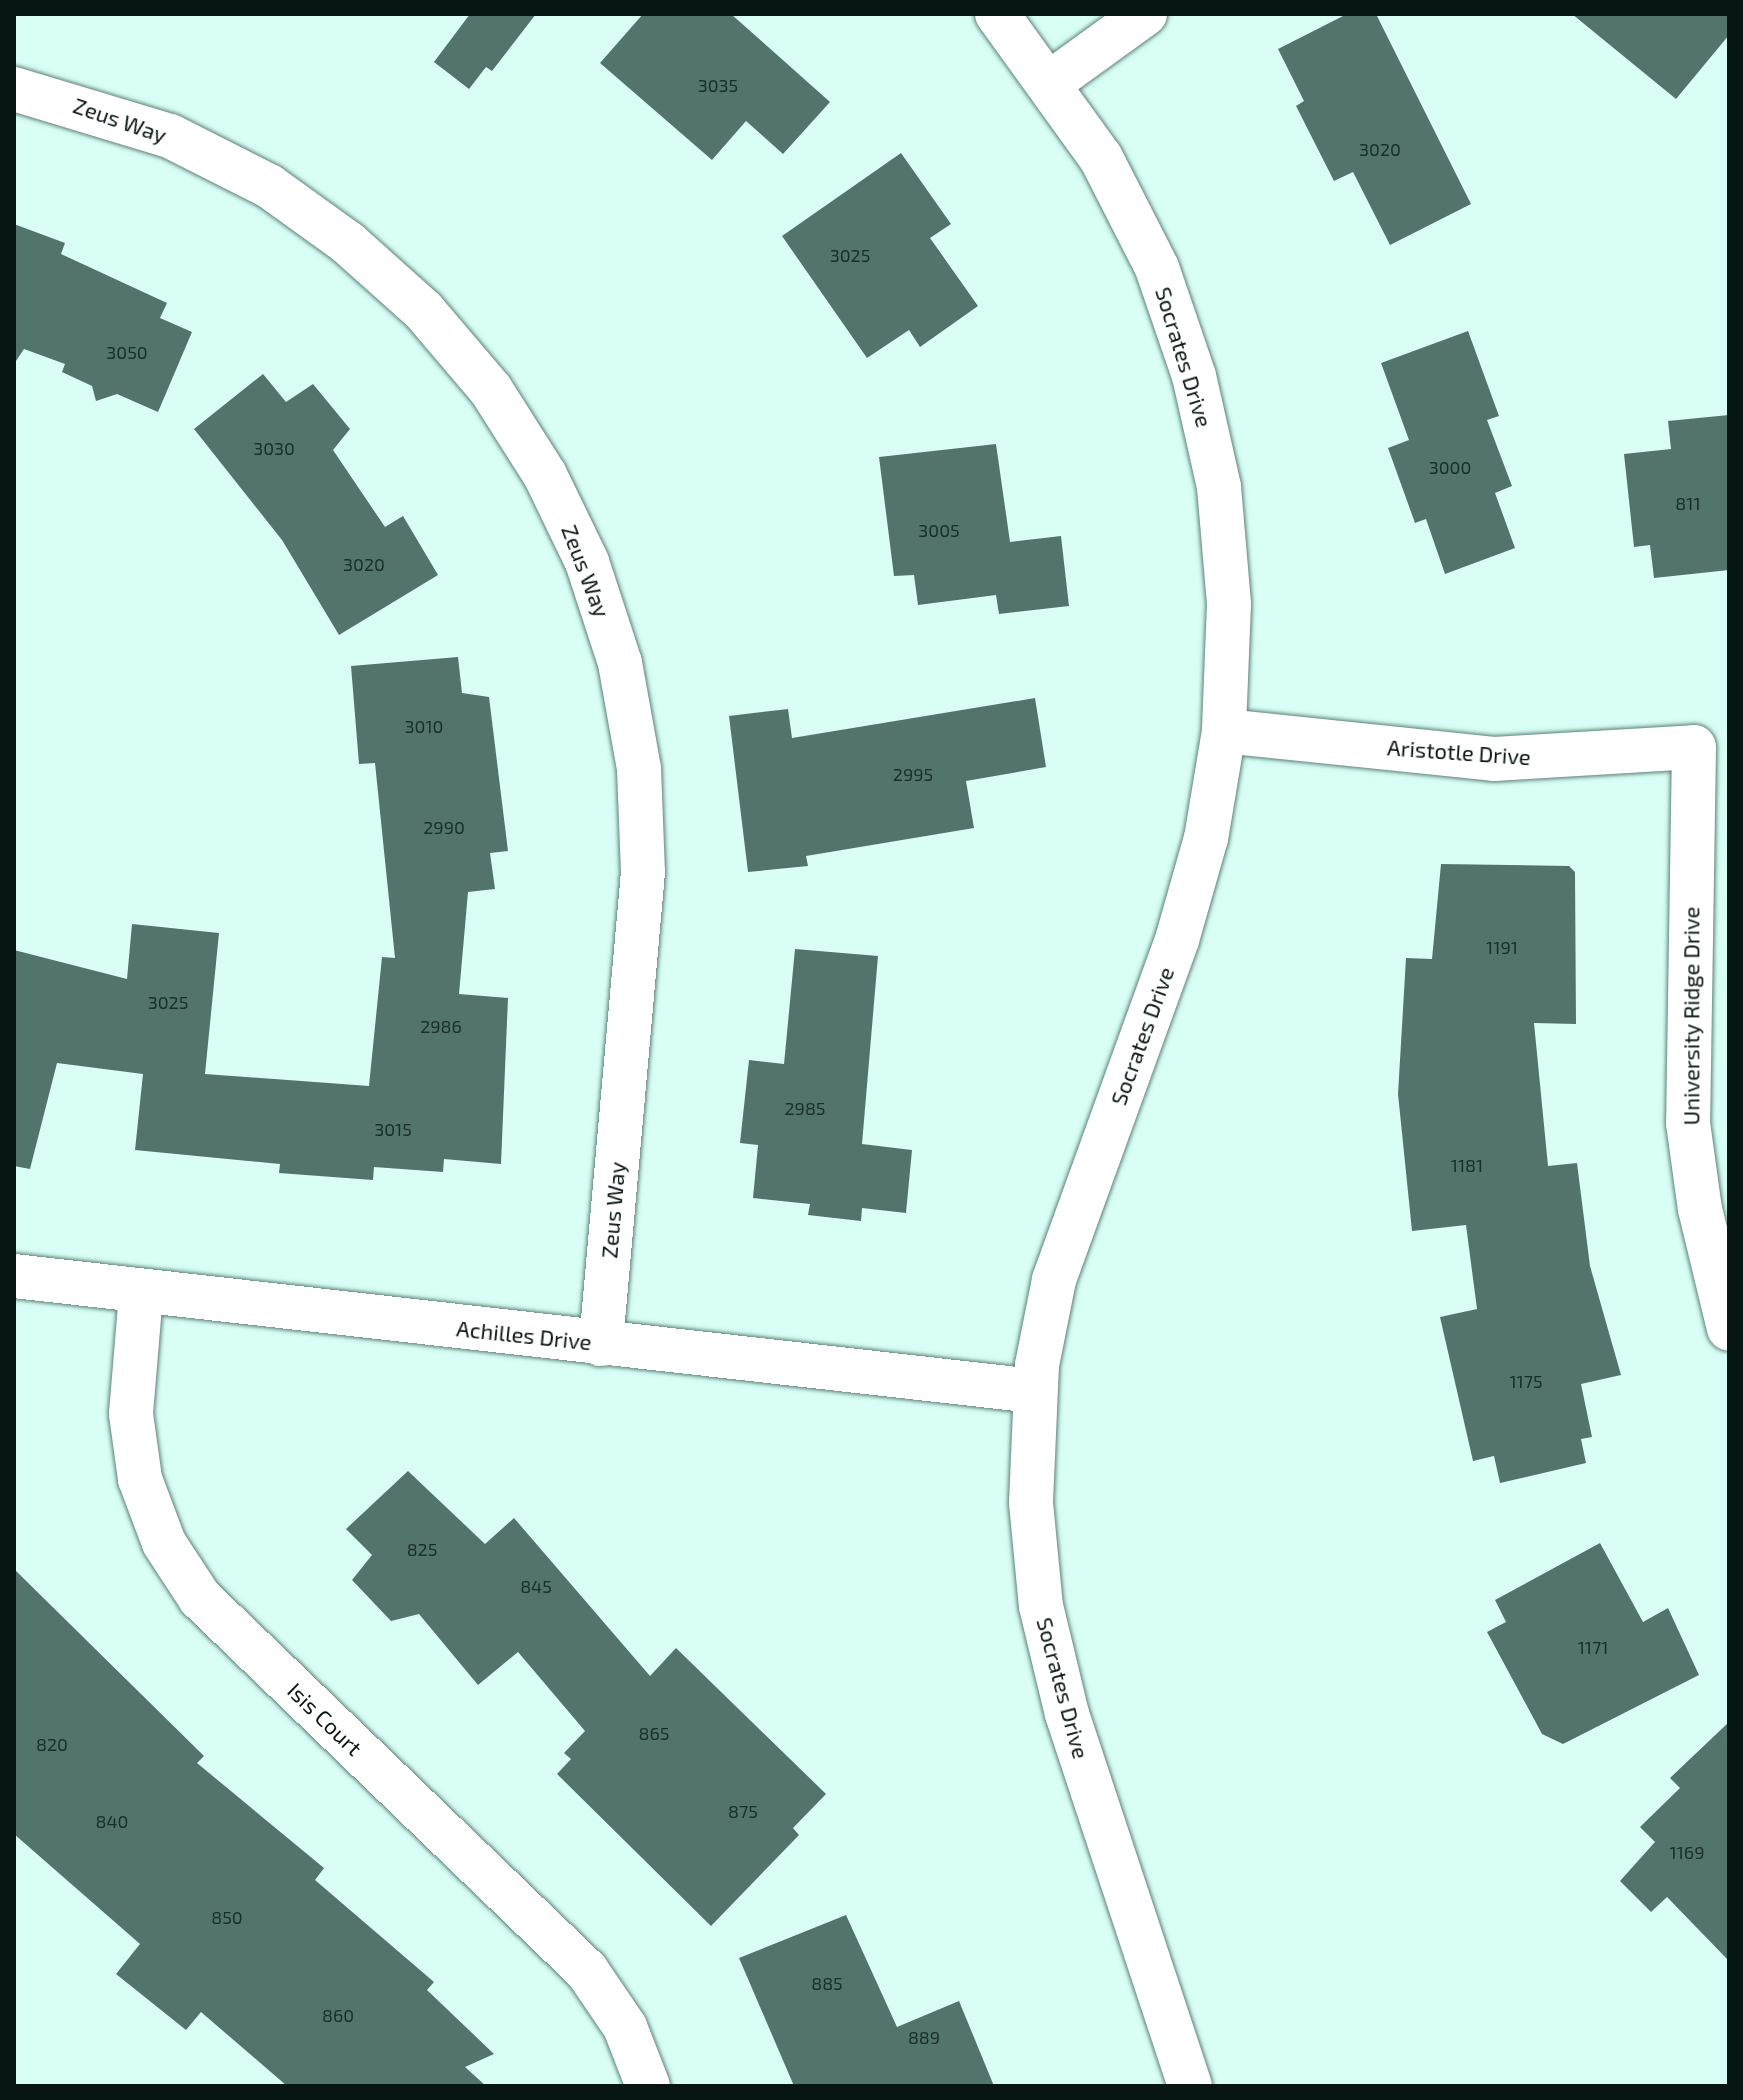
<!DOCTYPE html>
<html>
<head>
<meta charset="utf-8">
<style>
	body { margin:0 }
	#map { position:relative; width:1743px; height:2100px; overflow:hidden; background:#d8fef6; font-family:"Exo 2",sans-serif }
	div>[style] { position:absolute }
	.building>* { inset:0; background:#52746d }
	.roads { filter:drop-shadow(0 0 2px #5d8179) drop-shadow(0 0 2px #5d8179) }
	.minor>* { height:44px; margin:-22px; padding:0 22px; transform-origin:22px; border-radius:22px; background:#fff }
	span { translate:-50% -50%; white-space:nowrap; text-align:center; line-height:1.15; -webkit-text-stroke:8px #fff; paint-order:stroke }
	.number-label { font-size:18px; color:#1a2e2a }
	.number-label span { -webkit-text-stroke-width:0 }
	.street-label { font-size:22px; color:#081613 }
	.frame { position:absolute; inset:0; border:16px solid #081613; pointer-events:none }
</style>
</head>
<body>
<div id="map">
	<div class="building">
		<div style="clip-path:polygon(470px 14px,536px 14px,492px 71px,486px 67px,469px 89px,434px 62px)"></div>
		<div style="clip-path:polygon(643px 14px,731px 14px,830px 102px,783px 154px,746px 121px,712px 160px,600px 63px)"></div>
		<div style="clip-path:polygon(1347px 14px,1376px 14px,1471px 204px,1390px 245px,1353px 172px,1334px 181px,1296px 106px,1304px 101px,1278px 49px)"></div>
		<div style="clip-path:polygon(1572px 14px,1729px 14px,1729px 35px,1676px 99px)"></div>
		<div style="clip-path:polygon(901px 153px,951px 224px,930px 238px,978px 306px,920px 347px,909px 330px,867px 358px,782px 236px)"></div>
		<div style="clip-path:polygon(14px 224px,65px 243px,61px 254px,167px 303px,160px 318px,192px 332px,158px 412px,117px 394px,96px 401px,92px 386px,62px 372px,65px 364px,24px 349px,14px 364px)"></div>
		<div style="clip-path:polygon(1468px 331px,1499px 416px,1487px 420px,1512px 486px,1495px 493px,1515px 548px,1445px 574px,1426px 519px,1415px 523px,1388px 448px,1409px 440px,1381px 363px)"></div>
		<div style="clip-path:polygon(263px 374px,286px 402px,313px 384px,350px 429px,333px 450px,385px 527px,403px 516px,438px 575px,339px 635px,282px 540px,194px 429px)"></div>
		<div style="clip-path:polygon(1729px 415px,1729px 570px,1654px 578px,1650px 545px,1634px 547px,1624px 454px,1671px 449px,1668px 421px)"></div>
		<div style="clip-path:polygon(996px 444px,1010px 542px,1061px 536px,1069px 606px,999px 614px,996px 595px,918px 605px,914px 575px,894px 576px,879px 457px)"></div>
		<div style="clip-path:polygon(458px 657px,462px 693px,489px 697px,508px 851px,490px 853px,495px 889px,468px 892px,459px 994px,508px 998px,501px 1164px,444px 1159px,443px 1172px,374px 1167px,373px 1180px,279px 1173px,280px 1164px,135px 1150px,143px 1074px,57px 1063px,30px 1169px,14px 1166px,14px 950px,127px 979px,132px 924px,219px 933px,205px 1074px,369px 1086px,382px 957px,395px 958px,375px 763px,359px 764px,351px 666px)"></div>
		<div style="clip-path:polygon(1035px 698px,1046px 767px,966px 781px,974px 828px,806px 856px,808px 866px,748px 872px,729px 716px,788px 709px,792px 738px)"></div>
		<div style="clip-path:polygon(1441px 864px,1569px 866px,1575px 872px,1576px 1024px,1534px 1023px,1548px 1166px,1577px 1163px,1590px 1266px,1621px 1375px,1581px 1384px,1592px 1437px,1581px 1439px,1586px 1463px,1500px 1483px,1494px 1456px,1473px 1461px,1440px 1317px,1477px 1309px,1466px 1225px,1412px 1231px,1398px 1094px,1406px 958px,1432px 959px)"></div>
		<div style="clip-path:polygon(795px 949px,878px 956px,862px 1144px,912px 1150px,906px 1213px,862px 1208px,861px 1221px,808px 1215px,810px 1204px,753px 1198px,758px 1145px,740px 1143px,749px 1060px,784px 1064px)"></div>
		<div style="clip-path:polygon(408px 1471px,485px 1544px,514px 1518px,650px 1676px,676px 1648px,826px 1794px,793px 1828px,799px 1835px,711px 1926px,557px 1774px,571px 1759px,564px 1753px,585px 1731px,518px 1652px,478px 1685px,419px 1614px,391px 1621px,352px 1580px,372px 1555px,346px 1529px)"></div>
		<div style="clip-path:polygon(1600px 1543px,1643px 1622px,1668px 1608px,1699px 1675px,1563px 1744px,1542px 1734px,1487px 1632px,1506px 1622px,1495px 1600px)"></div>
		<div style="clip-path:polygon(14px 1569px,204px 1756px,197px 1763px,324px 1868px,315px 1880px,434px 1982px,427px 1990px,494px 2054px,465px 2067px,486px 2086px,287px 2086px,201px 2012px,186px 2030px,116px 1974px,140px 1944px,14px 1834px)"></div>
		<div style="clip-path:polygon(1729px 1722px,1729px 1961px,1667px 1897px,1651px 1912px,1620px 1881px,1655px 1842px,1640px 1827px,1680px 1788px,1670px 1778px)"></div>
		<div style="clip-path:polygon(846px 1915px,897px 2027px,959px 2001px,994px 2086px,794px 2086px,739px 1958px)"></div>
	</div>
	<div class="roads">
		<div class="minor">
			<div style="left:997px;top:14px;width:178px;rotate:54.2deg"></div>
			<div style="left:1101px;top:158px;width:123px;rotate:63deg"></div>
			<div style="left:1157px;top:268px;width:114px;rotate:71.1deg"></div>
			<div style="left:1194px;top:376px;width:114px;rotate:77.3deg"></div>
			<div style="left:1219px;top:487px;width:117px;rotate:85.1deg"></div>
			<div style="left:1229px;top:604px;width:127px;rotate:92.3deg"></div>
			<div style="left:1224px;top:731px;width:109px;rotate:99.5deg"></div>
			<div style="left:1206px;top:838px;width:106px;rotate:105.9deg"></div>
			<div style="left:1177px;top:940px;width:362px;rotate:109.9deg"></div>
			<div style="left:1054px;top:1280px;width:87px;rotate:101.3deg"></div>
			<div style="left:1037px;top:1365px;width:138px;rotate:92.5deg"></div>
			<div style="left:1031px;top:1503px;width:103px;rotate:84.5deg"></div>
			<div style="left:1041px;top:1606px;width:111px;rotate:76.5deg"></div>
			<div style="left:1067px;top:1714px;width:392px;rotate:71.7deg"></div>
			<div style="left:1051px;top:82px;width:116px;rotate:-35.9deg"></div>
			<div style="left:14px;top:89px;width:163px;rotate:16.8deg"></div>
			<div style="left:170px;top:136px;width:111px;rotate:26.8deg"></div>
			<div style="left:269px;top:186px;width:97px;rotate:35.8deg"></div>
			<div style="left:348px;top:243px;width:101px;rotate:41.8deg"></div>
			<div style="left:423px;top:310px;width:105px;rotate:49.6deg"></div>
			<div style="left:491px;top:390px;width:101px;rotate:57.6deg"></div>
			<div style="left:545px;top:475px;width:97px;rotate:64.2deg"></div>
			<div style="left:587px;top:562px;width:106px;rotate:71.9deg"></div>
			<div style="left:620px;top:663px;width:108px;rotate:79.8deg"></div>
			<div style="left:639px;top:769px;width:103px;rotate:87.8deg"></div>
			<div style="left:643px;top:872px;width:474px;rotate:95.1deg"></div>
			<div style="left:1224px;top:731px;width:271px;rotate:5.9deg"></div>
			<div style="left:1494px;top:759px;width:200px;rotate:-3.4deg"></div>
			<div style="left:1694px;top:747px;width:376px;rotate:90.9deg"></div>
			<div style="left:1688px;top:1123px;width:87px;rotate:82.1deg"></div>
			<div style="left:1700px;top:1209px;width:123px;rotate:76.4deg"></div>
			<div style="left:14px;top:1276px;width:1027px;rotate:6.43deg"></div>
			<div style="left:141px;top:1294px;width:120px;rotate:94.8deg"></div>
			<div style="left:131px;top:1414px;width:66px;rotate:82.1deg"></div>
			<div style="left:140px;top:1479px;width:68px;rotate:69.4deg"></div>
			<div style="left:164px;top:1543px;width:66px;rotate:56.8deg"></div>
			<div style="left:200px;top:1598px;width:537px;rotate:43.94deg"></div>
			<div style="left:587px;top:1971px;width:68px;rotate:55.8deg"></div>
			<div style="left:625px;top:2027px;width:63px;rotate:68.7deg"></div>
		</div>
	</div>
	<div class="number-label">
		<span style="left:718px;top:85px">3035</span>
		<span style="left:1380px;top:149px">3020</span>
		<span style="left:850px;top:255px">3025</span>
		<span style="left:127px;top:352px">3050</span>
		<span style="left:274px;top:448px">3030</span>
		<span style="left:1450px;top:467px">3000</span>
		<span style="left:1688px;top:503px">811</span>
		<span style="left:939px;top:530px">3005</span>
		<span style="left:364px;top:564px">3020</span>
		<span style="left:424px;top:726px">3010</span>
		<span style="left:913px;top:774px">2995</span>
		<span style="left:444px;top:827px">2990</span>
		<span style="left:1502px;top:947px">1191</span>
		<span style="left:168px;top:1002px">3025</span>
		<span style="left:441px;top:1026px">2986</span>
		<span style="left:805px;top:1108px">2985</span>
		<span style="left:393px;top:1129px">3015</span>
		<span style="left:1467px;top:1165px">1181</span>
		<span style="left:1526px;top:1381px">1175</span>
		<span style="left:422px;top:1549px">825</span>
		<span style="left:536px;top:1586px">845</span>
		<span style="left:1593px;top:1647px">1171</span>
		<span style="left:654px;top:1733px">865</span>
		<span style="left:52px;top:1744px">820</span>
		<span style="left:743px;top:1811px">875</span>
		<span style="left:112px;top:1821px">840</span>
		<span style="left:1687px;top:1852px">1169</span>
		<span style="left:227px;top:1917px">850</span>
		<span style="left:827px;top:1983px">885</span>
		<span style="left:338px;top:2015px">860</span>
		<span style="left:924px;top:2037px">889</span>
	</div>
	<div class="street-label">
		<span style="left:120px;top:120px;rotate:19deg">Zeus Way</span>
		<span style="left:1184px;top:357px;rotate:73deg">Socrates Drive</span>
		<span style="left:586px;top:571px;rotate:69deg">Zeus Way</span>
		<span style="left:1459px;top:752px;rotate:4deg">Aristotle Drive</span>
		<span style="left:1691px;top:1016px;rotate:-90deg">University Ridge Drive</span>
		<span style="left:1142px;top:1036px;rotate:-70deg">Socrates Drive</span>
		<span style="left:613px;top:1210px;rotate:-85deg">Zeus Way</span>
		<span style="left:524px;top:1335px;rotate:6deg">Achilles Drive</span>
		<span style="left:1063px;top:1688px;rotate:75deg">Socrates Drive</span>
		<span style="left:325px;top:1719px;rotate:44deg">Isis Court</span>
	</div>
	<div class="frame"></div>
</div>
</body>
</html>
